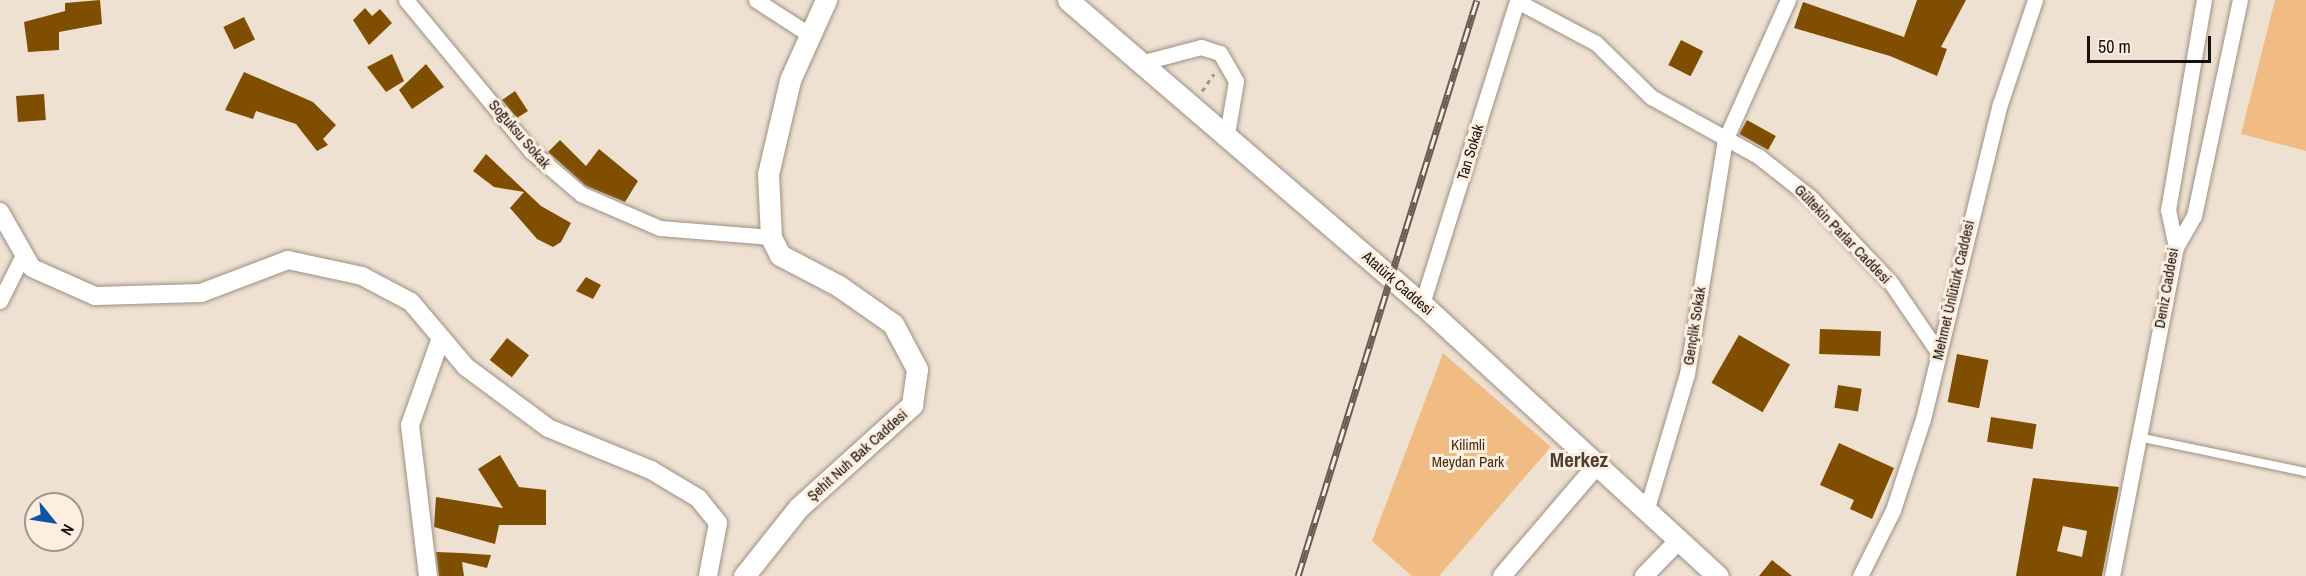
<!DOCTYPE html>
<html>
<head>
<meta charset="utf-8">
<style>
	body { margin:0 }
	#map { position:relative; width:2306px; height:576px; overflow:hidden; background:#efe1d2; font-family:"Archivo Narrow",sans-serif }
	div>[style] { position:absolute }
	.green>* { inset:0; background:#f1bc84 }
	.building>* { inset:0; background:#804e00; transform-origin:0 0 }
	.path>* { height:3px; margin-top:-1.5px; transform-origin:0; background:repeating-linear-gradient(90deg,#9e9388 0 4.5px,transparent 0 9px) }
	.roads { filter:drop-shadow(0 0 2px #9e9082) drop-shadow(0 0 2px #9e9082) }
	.service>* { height:8px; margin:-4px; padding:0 4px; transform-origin:4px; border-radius:4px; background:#fff }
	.minor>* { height:15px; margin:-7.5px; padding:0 7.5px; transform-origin:7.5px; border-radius:7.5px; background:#fff }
	.tertiary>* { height:18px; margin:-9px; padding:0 9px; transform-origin:9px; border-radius:9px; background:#fff }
	.secondary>* { height:21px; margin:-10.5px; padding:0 10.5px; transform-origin:10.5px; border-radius:10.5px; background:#fff }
	.rail>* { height:7px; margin-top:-3.5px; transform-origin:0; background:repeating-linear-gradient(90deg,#fdeedf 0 14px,#665e55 0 28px); box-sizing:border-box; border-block:2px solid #665e55 }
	span { translate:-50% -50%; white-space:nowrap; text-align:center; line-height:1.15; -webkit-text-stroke:6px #fdeedf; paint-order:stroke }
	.street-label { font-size:15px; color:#16110c }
	.park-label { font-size:15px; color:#442d11 }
	.district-label { font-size:21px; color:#4b3f33; font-weight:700 }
	.north { position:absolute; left:24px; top:492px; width:60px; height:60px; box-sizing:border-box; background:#fdeedf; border:2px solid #a1968b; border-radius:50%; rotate:120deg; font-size:16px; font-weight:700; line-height:24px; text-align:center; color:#16110c }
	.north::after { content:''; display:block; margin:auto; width:21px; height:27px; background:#0b55a4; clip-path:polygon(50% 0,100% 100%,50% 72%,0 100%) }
	.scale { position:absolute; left:2087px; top:36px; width:124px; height:27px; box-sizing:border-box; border:3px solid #16110c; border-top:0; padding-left:8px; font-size:18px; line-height:21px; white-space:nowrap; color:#16110c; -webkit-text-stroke:4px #fdeedf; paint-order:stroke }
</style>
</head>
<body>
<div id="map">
	<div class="green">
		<div style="clip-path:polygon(2275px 0,2306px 0,2306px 151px,2241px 134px)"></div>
		<div style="clip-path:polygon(1443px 353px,1551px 447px,1439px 576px,1412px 576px,1372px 541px)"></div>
	</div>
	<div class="building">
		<div style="clip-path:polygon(100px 0,102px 24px,59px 32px,59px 50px,28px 52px,24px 22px,65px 11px,65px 3px)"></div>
		<div style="clip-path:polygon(1917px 0,1966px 0,1941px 47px,1947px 49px,1937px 76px,1890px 56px,1794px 28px,1803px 2px,1904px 37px)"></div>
		<div style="clip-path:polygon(365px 8px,372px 16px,380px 9px,392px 23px,369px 45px,353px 20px)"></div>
		<div style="left:244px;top:17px;width:25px;height:23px;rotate:64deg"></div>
		<div style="left:1681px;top:40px;width:25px;height:28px;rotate:27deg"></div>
		<div style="clip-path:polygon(392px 54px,404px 81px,386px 92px,367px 67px)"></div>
		<div style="clip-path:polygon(426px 64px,444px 87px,412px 109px,399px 90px)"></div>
		<div style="clip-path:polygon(244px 72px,313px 102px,336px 125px,323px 139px,328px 145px,317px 151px,296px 124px,256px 111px,253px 119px,225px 110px)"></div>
		<div style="clip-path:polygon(515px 91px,528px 111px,517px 118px,502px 100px)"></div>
		<div style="left:44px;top:94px;width:26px;height:28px;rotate:86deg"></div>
		<div style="left:1747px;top:120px;width:33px;height:16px;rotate:29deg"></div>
		<div style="clip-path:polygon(560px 140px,586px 166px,599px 149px,638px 181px,625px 202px,586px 186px,548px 152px)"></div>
		<div style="clip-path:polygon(486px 154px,541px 206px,571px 223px,561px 242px,553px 247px,537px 239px,510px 208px,524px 192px,494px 187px,473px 171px)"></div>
		<div style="clip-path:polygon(586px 277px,601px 285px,593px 299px,576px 291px)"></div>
		<div style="left:1820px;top:329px;width:61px;height:25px;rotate:2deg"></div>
		<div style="left:1739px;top:335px;width:59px;height:55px;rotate:30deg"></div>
		<div style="left:507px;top:338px;width:28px;height:28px;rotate:38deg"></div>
		<div style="left:1957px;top:354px;width:32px;height:49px;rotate:11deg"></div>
		<div style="left:1838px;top:385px;width:24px;height:23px;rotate:9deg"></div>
		<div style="left:1991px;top:417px;width:46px;height:25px;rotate:9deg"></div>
		<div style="clip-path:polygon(1839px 443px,1894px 468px,1872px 519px,1850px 509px,1854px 500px,1820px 485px)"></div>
		<div style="clip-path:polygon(500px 455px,519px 487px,546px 490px,546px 525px,499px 525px,495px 544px,434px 527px,436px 497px,503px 508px,478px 469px)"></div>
		<div style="clip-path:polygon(evenodd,2033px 478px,2119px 487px,2102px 576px,2016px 576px,2033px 478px,2063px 526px,2087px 531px,2082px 557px,2057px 551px,2063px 526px)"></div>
		<div style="clip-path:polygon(436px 552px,461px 553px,491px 555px,487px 568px,462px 562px,464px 576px,439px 576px)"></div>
		<div style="clip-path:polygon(1772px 560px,1792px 576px,1759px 576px)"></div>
	</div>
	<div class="path">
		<div style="left:1202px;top:91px;width:21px;rotate:-55deg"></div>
	</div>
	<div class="roads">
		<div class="service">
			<div style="left:2138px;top:437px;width:172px;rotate:11.8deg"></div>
		</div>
		<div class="minor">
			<div style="left:406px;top:0;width:196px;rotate:50.4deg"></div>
			<div style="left:531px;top:151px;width:66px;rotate:40.7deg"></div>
			<div style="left:581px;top:194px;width:86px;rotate:23.3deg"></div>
			<div style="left:660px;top:228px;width:111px;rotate:4.6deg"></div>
			<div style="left:756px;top:0;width:64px;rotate:32.9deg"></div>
			<div style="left:1517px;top:1px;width:89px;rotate:28deg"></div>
			<div style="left:1596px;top:43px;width:77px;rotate:44.5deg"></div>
			<div style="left:1651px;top:97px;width:122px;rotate:28.9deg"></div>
			<div style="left:1758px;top:156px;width:66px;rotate:38.3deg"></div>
			<div style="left:1810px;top:197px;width:118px;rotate:46.7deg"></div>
			<div style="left:1891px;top:283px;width:83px;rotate:55.7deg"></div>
			<div style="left:1144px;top:62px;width:59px;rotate:-14.7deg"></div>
			<div style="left:1201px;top:47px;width:20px;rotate:18deg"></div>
			<div style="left:1220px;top:53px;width:32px;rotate:60deg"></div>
			<div style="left:1236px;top:81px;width:54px;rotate:99.6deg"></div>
			<div style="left:2176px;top:247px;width:36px;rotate:-60deg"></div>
			<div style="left:2194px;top:216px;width:221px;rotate:-78deg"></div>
			<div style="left:0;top:301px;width:54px;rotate:-63.4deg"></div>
			<div style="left:1422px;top:304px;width:318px;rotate:-72.6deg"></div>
			<div style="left:1647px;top:508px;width:140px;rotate:-73.4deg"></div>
			<div style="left:1687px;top:374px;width:237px;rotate:-80.8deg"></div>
			<div style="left:1725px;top:140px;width:154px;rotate:-65.8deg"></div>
			<div style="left:1860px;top:576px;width:74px;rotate:-63.4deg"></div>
			<div style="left:1893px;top:510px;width:96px;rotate:-71.8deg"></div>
			<div style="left:1923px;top:419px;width:324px;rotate:-76.3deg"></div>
			<div style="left:2000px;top:104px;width:110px;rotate:-71.4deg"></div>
			<div style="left:2112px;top:576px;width:335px;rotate:-79deg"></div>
			<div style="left:2176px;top:247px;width:38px;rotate:-102deg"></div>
			<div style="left:2168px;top:210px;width:213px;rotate:-80.3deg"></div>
		</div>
		<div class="tertiary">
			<div style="left:0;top:212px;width:64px;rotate:60.3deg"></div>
			<div style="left:32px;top:268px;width:69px;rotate:24deg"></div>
			<div style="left:95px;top:296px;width:106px;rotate:-1.6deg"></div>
			<div style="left:201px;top:293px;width:93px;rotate:-20.8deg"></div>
			<div style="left:288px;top:260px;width:76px;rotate:12.2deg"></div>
			<div style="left:362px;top:276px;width:55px;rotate:28deg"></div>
			<div style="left:411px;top:302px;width:85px;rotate:49.8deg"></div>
			<div style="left:466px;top:367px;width:102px;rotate:36.6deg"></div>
			<div style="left:548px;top:428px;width:111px;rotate:22.2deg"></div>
			<div style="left:651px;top:470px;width:55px;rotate:30.8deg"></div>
			<div style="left:698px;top:498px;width:32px;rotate:51deg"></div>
			<div style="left:718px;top:523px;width:54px;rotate:100.7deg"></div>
			<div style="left:428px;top:576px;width:152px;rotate:-96.8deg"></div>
			<div style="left:410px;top:425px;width:92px;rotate:-70.4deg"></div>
			<div style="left:1502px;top:576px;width:149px;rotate:-49.4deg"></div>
			<div style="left:1644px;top:576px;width:50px;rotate:-45.8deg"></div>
		</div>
		<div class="secondary">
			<div style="left:1068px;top:0;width:467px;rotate:40.7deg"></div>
			<div style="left:1422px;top:304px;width:402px;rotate:42.6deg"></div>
			<div style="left:744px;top:576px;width:87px;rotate:-51.5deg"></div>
			<div style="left:798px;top:508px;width:154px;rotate:-42.1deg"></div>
			<div style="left:912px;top:405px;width:36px;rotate:-82deg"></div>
			<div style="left:917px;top:369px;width:51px;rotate:-118.1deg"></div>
			<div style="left:893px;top:324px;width:66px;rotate:-144.9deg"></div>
			<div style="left:839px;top:286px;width:67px;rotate:-152.3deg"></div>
			<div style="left:780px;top:255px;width:20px;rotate:-117deg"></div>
			<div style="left:771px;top:237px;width:63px;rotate:-92.7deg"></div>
			<div style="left:768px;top:174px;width:97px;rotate:-76.8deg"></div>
			<div style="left:790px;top:80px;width:88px;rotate:-65.8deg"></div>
		</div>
	</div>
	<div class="rail">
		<div style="left:1298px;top:576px;width:603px;rotate:-72.74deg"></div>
	</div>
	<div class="street-label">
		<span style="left:520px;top:134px;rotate:49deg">Soğuksu Sokak</span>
		<span style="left:1470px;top:152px;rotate:-73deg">Tan Sokak</span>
		<span style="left:1843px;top:234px;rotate:46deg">Gültekin Parlar Caddesi</span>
		<span style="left:1398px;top:283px;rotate:41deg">Atatürk Caddesi</span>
		<span style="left:2166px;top:288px;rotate:-80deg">Deniz Caddesi</span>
		<span style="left:1953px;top:290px;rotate:-77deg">Mehmet Ünlütürk Caddesi</span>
		<span style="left:1694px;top:326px;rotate:-81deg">Gençlik Sokak</span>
		<span style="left:857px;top:455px;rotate:-42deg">Şehit Nuh Bak Caddesi</span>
	</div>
	<div class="park-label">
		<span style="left:1468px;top:453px">Kilimli<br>Meydan Park</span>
	</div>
	<div class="district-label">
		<span style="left:1579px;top:460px">Merkez</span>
	</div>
	<div class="north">N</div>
	<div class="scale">50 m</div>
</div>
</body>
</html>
